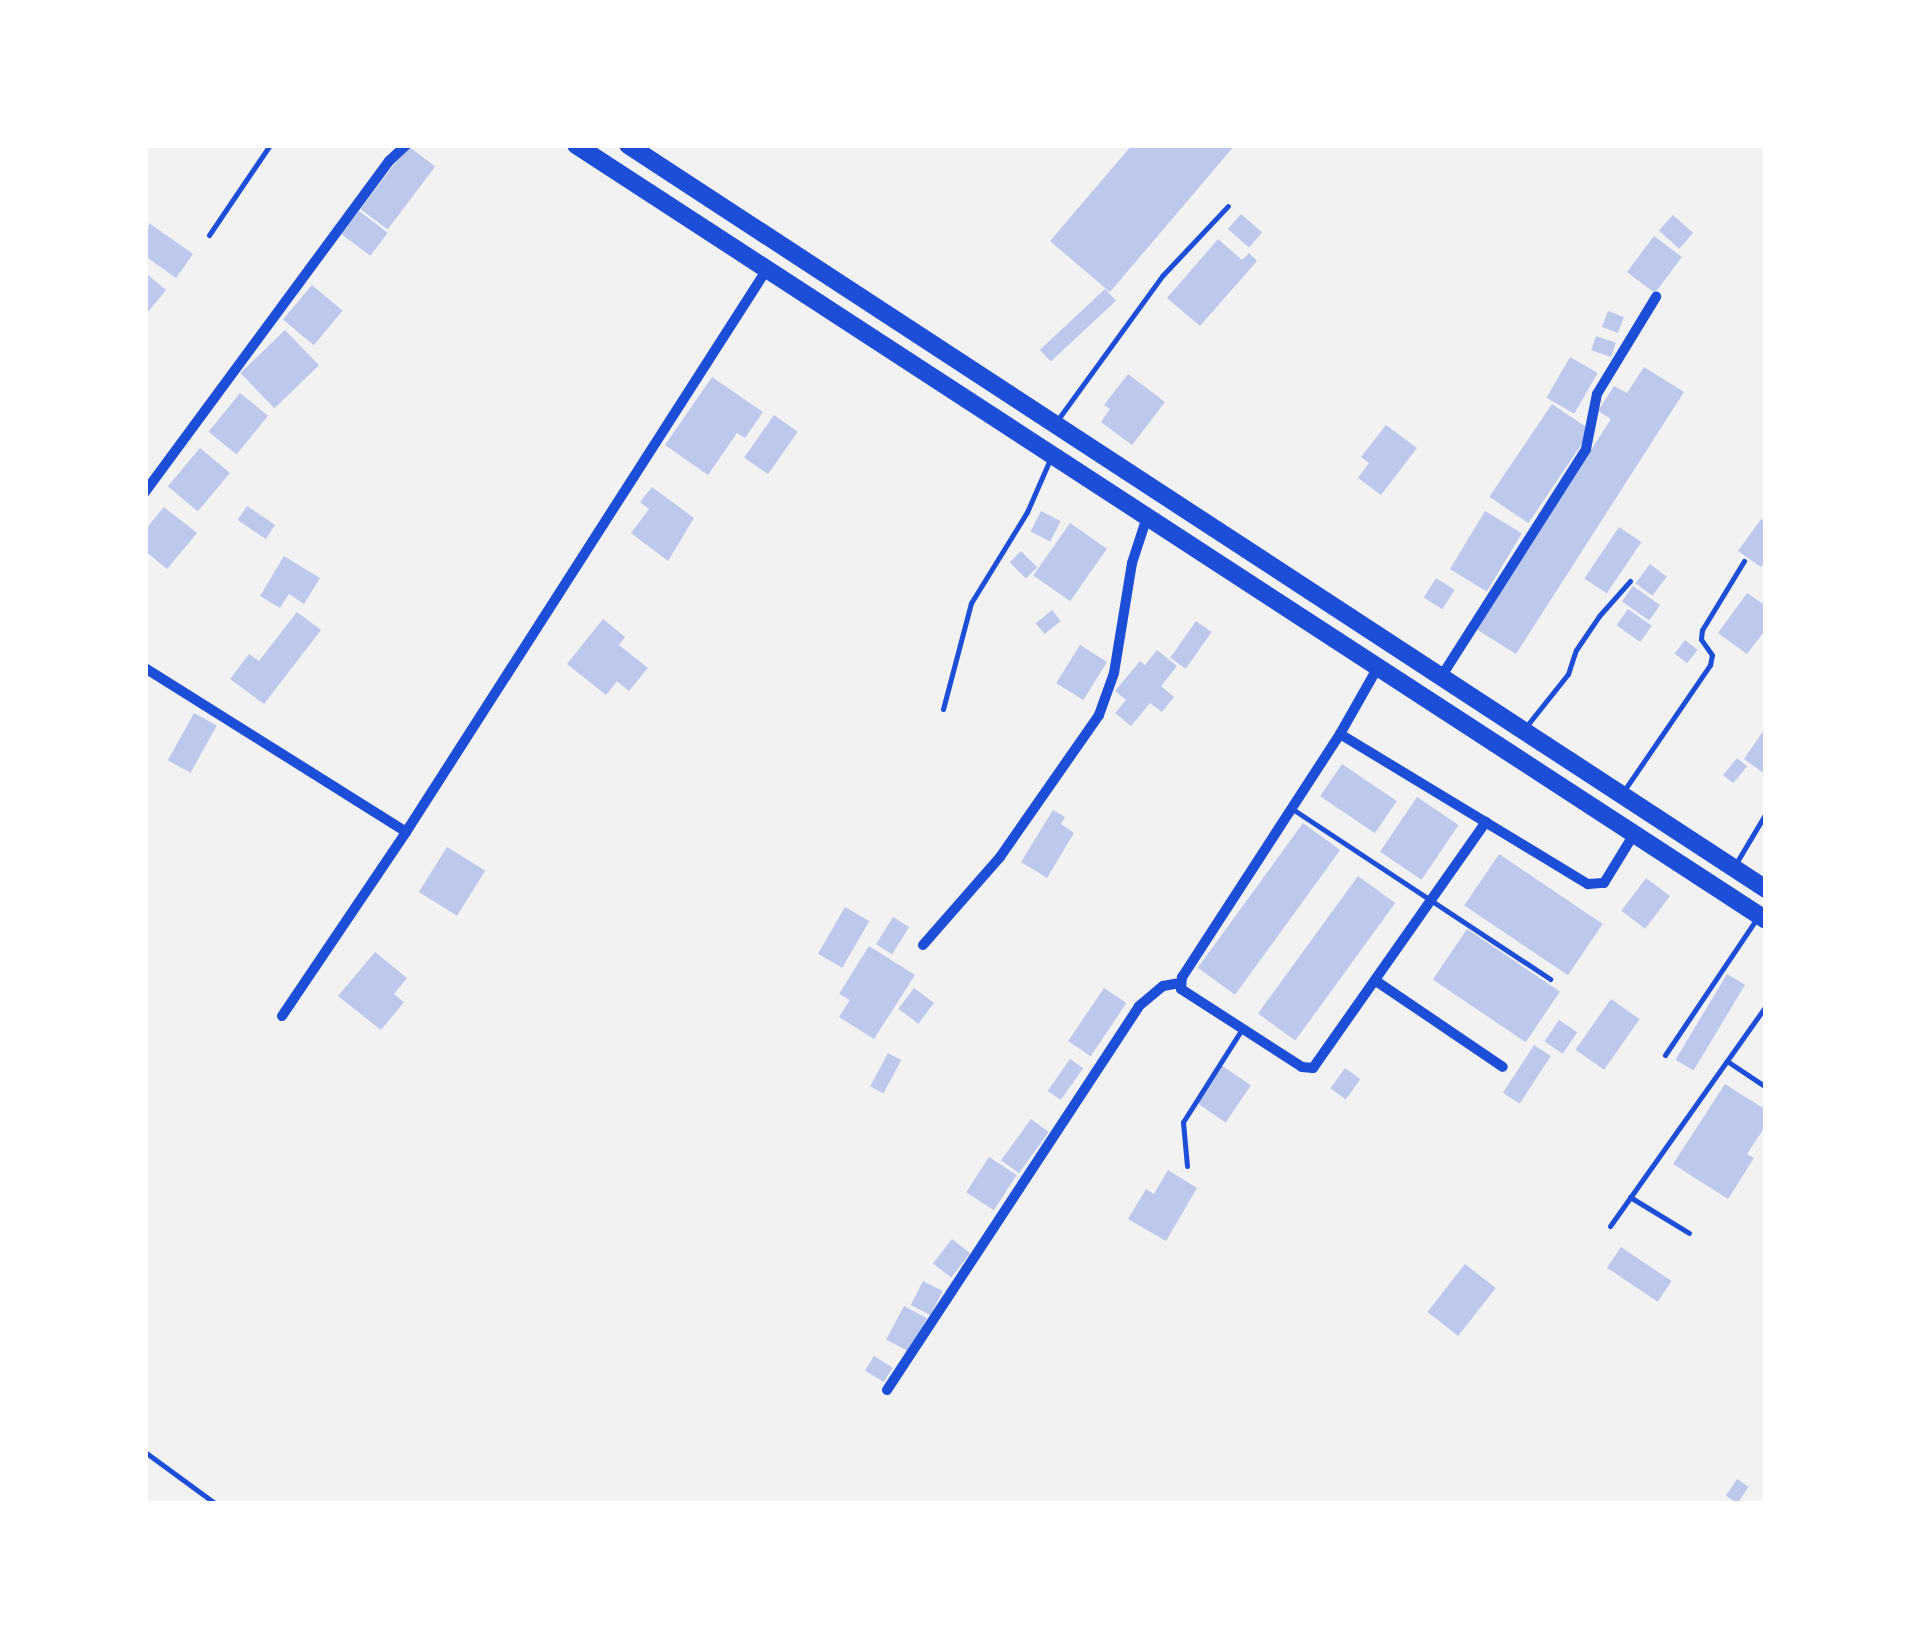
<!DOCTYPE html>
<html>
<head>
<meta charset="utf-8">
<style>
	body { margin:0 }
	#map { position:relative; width:1911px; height:1649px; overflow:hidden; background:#f2f2f2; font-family:"Archivo Narrow",sans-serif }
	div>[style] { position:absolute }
	.building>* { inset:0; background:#bdc9ec; transform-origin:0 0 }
	.service>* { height:5px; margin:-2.5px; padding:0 2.5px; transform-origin:2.5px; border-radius:2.5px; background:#1d4ed8 }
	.minor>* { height:10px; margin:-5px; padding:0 5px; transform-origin:5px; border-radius:5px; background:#1d4ed8 }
	.trunk>* { height:18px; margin:-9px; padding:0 9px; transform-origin:9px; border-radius:9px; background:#1d4ed8 }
	span { translate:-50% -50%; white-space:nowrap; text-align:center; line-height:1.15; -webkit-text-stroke:8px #fff; paint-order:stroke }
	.frame { position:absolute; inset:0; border:148px solid #fff; pointer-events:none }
</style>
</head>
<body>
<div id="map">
	<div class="building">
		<div style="clip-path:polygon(1132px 145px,1235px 145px,1110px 292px,1050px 241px)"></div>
		<div style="left:408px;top:146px;width:34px;height:79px;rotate:37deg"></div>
		<div style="left:359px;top:211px;width:36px;height:29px;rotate:37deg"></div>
		<div style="left:1241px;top:214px;width:28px;height:20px;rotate:41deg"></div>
		<div style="left:1673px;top:215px;width:27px;height:21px;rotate:42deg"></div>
		<div style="clip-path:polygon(149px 223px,193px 254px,176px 278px,145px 256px)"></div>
		<div style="left:1654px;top:236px;width:35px;height:45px;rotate:37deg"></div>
		<div style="clip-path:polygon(1218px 239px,1242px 260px,1249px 253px,1257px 261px,1200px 326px,1167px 298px)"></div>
		<div style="clip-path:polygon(148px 275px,166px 290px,148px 312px,145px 279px)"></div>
		<div style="left:312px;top:285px;width:40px;height:45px;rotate:40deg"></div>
		<div style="left:1105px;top:289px;width:16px;height:89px;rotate:47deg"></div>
		<div style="left:1608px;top:311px;width:17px;height:17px;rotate:21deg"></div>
		<div style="left:285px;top:330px;width:49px;height:62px;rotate:46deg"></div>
		<div style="left:1596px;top:336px;width:21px;height:15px;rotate:19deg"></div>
		<div style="left:1570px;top:357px;width:32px;height:47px;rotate:30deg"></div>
		<div style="clip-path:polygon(1644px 367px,1684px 392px,1516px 654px,1476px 629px,1611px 419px,1598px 411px,1614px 386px,1627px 393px)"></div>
		<div style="clip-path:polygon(1128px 374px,1165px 402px,1132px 445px,1101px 422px,1110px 409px,1104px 405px)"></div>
		<div style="clip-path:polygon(712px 377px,763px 412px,745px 438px,737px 433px,708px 475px,665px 445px)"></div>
		<div style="left:240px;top:393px;width:36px;height:50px;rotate:39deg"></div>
		<div style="left:1552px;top:404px;width:47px;height:112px;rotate:34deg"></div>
		<div style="left:774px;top:415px;width:29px;height:52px;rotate:35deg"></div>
		<div style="clip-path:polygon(1386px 425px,1417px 448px,1381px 495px,1358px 478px,1369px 463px,1361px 457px)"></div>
		<div style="left:200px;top:448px;width:39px;height:50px;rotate:40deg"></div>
		<div style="clip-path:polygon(652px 487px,694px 518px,668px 561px,631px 533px,649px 509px,640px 502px)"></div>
		<div style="left:247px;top:506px;width:34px;height:17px;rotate:34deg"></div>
		<div style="clip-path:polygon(164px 507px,197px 533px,167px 569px,145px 551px,145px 530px)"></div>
		<div style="left:1041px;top:511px;width:22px;height:23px;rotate:27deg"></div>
		<div style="left:1485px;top:511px;width:43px;height:68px;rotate:31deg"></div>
		<div style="clip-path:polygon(1761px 519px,1766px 522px,1766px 559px,1761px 567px,1738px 551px)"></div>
		<div style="left:1070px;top:523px;width:45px;height:64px;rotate:35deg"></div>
		<div style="left:1619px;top:527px;width:27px;height:62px;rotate:34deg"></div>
		<div style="left:1021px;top:551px;width:23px;height:16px;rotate:45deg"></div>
		<div style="clip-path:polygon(284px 556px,320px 578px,304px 604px,289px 594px,280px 608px,260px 596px)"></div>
		<div style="left:1650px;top:564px;width:21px;height:24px;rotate:37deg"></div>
		<div style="left:1436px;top:578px;width:22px;height:23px;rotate:32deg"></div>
		<div style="left:1633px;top:586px;width:33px;height:19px;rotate:35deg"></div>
		<div style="clip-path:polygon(1747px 593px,1766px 606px,1766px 629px,1747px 654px,1718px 633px)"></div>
		<div style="left:1628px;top:609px;width:29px;height:20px;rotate:35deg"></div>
		<div style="left:1052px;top:610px;width:14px;height:21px;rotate:51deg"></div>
		<div style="clip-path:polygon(297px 612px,321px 630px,264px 704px,230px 679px,249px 654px,259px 661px)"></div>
		<div style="clip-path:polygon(603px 619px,625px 637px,619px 645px,648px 668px,629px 691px,617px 681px,606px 695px,567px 664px)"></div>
		<div style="left:1196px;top:621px;width:19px;height:45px;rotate:35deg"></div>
		<div style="left:1685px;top:640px;width:16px;height:17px;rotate:38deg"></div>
		<div style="left:1080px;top:645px;width:32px;height:45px;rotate:32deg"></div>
		<div style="clip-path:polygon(1157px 650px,1177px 666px,1161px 686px,1174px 697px,1162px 712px,1150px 703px,1131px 726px,1115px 713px,1126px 700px,1115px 691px,1140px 661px,1145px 665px)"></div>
		<div style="left:194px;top:713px;width:26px;height:54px;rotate:29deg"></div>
		<div style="clip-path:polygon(1766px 727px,1766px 775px,1744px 759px)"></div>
		<div style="left:1737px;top:758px;width:13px;height:22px;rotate:39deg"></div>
		<div style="left:1342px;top:764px;width:66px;height:39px;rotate:34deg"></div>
		<div style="left:1417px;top:797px;width:50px;height:66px;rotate:34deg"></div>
		<div style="clip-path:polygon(1053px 810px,1065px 817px,1061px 824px,1074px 833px,1047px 878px,1021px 862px)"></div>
		<div style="left:1303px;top:823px;width:46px;height:179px;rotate:36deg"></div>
		<div style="left:447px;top:847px;width:45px;height:53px;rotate:32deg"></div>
		<div style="left:1499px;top:854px;width:125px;height:62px;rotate:34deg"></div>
		<div style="left:1358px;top:876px;width:46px;height:170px;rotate:36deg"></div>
		<div style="left:1646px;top:878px;width:30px;height:41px;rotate:37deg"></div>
		<div style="left:845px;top:907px;width:28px;height:54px;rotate:30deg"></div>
		<div style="left:893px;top:917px;width:19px;height:32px;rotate:32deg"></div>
		<div style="left:1467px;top:929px;width:112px;height:61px;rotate:34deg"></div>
		<div style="clip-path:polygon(869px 946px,915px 975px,874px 1039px,839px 1017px,850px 1000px,839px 994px)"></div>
		<div style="clip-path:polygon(375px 952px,407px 978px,394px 994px,404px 1002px,381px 1030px,338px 996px)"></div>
		<div style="left:1727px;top:974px;width:21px;height:100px;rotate:31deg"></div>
		<div style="left:914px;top:988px;width:25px;height:26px;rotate:37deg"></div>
		<div style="left:1104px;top:988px;width:27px;height:64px;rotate:34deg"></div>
		<div style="left:1611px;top:999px;width:35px;height:62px;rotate:35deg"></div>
		<div style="left:1559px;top:1020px;width:22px;height:26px;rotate:34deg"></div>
		<div style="left:1534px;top:1045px;width:20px;height:57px;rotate:33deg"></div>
		<div style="left:888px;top:1053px;width:15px;height:38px;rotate:28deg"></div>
		<div style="left:1070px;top:1059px;width:16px;height:39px;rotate:35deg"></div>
		<div style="left:1221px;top:1065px;width:36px;height:45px;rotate:34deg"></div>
		<div style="left:1345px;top:1068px;width:19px;height:25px;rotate:36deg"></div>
		<div style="clip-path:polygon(1725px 1084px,1766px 1110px,1766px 1125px,1747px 1154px,1754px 1158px,1728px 1199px,1673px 1164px)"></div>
		<div style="left:1031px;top:1119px;width:22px;height:51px;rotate:36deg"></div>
		<div style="left:989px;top:1157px;width:33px;height:42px;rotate:33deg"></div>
		<div style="clip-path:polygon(1168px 1170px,1197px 1188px,1166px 1241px,1128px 1219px,1146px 1189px,1154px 1194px)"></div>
		<div style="left:952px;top:1239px;width:23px;height:31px;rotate:38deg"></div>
		<div style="left:1621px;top:1247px;width:61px;height:25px;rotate:34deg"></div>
		<div style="left:1465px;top:1264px;width:39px;height:61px;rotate:38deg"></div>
		<div style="left:923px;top:1281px;width:22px;height:27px;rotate:27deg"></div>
		<div style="left:904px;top:1306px;width:26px;height:38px;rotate:28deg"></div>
		<div style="left:874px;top:1356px;width:22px;height:17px;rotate:32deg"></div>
		<div style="left:1737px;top:1479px;width:14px;height:20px;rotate:34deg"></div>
	</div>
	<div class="service">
		<div style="left:209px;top:235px;width:109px;rotate:-55.9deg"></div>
		<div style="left:1056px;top:422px;width:180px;rotate:-54deg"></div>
		<div style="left:1162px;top:276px;width:96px;rotate:-46.7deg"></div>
		<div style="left:943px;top:709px;width:110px;rotate:-75.2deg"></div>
		<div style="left:971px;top:603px;width:107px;rotate:-58.4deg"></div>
		<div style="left:1027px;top:512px;width:60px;rotate:-66.4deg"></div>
		<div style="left:1525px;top:728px;width:69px;rotate:-51.5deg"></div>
		<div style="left:1568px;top:674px;width:25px;rotate:-72deg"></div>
		<div style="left:1576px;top:650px;width:41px;rotate:-55.9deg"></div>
		<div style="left:1599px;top:616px;width:47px;rotate:-48.5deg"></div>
		<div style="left:1623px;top:792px;width:154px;rotate:-55.6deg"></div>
		<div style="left:1710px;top:665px;width:10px;rotate:-79deg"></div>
		<div style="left:1712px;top:655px;width:19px;rotate:-125deg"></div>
		<div style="left:1701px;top:639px;width:9px;rotate:-84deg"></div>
		<div style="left:1702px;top:630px;width:81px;rotate:-58.7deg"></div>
		<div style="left:1294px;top:810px;width:307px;rotate:33.4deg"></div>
		<div style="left:1735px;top:865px;width:61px;rotate:-59.2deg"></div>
		<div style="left:1665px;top:1055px;width:165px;rotate:-56.1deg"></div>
		<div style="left:1727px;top:1061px;width:47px;rotate:33.7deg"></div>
		<div style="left:1187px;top:1166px;width:44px;rotate:-95.2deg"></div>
		<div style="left:1183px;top:1122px;width:110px;rotate:-57.6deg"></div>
		<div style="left:1630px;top:1197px;width:69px;rotate:31.4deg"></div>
		<div style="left:1610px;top:1226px;width:270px;rotate:-54.7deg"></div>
		<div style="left:145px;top:1452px;width:88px;rotate:36.2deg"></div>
	</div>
	<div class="minor">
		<div style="left:145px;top:492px;width:411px;rotate:-53.6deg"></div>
		<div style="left:389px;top:161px;width:23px;rotate:-43deg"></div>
		<div style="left:1378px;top:667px;width:77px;rotate:119.6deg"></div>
		<div style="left:1340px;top:734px;width:290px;rotate:123deg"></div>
		<div style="left:1182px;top:977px;width:12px;rotate:95deg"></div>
		<div style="left:1181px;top:989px;width:144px;rotate:32.8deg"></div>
		<div style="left:1302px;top:1067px;width:11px;rotate:5deg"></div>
		<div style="left:1313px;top:1068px;width:301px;rotate:-54.9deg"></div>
		<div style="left:145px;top:668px;width:308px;rotate:32.1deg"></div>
		<div style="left:1441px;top:677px;width:270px;rotate:-57.5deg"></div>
		<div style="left:1586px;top:449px;width:56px;rotate:-78.7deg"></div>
		<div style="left:1597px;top:394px;width:114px;rotate:-58.7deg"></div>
		<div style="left:1340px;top:734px;width:290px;rotate:31.2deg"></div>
		<div style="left:1588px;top:884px;width:16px;rotate:-4deg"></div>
		<div style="left:1604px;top:883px;width:57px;rotate:-58.5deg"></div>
		<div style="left:923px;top:945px;width:117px;rotate:-48.8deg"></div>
		<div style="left:1000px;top:857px;width:173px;rotate:-55.1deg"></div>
		<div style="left:1099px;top:715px;width:45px;rotate:-70.3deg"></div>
		<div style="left:1114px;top:673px;width:111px;rotate:-80.7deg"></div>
		<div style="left:1132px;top:563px;width:48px;rotate:-71.9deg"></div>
		<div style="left:1376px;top:981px;width:153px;rotate:34.1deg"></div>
		<div style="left:282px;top:1016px;width:222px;rotate:-56deg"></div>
		<div style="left:406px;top:832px;width:669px;rotate:-57.33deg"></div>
		<div style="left:887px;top:1390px;width:459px;rotate:-56.7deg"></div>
		<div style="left:1139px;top:1006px;width:31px;rotate:-40deg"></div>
		<div style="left:1163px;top:986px;width:17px;rotate:-10deg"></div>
	</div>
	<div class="trunk">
		<div style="left:576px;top:145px;width:1420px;rotate:33.07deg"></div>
		<div style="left:628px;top:145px;width:1360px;rotate:33.18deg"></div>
	</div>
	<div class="frame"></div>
</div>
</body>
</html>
